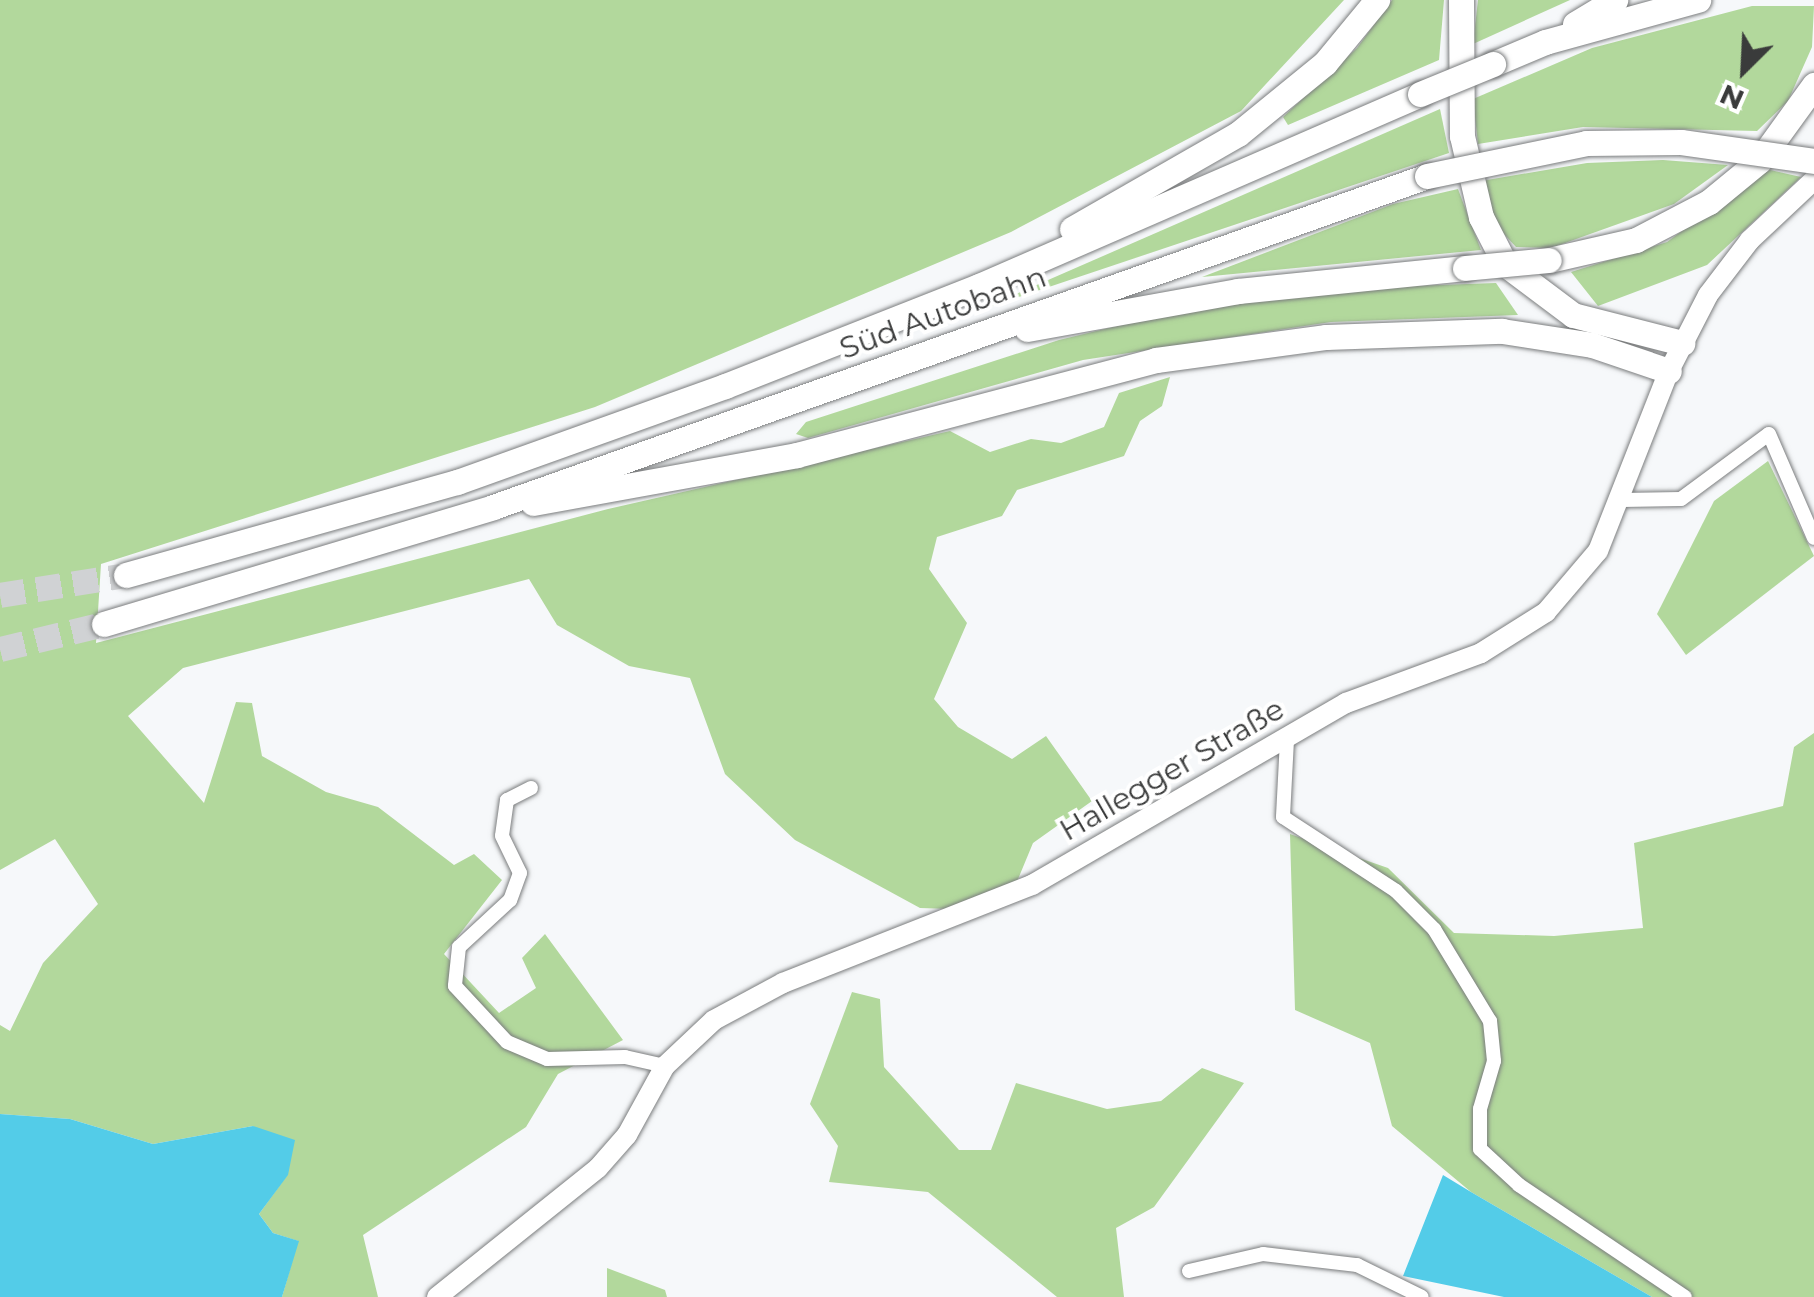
<!DOCTYPE html>
<html>
<head>
<meta charset="utf-8">
<style>
	body { margin:0 }
	#map { position:relative; width:1814px; height:1297px; overflow:hidden; background:#f6f8fa; font-family:Montserrat,sans-serif }
	div>[style] { position:absolute }
	.green>* { inset:0; background:#b2d89c }
	.water>* { inset:0; background:#53cce8 }
	.motorway-tunnel>* { height:25px; margin-top:-12.5px; transform-origin:0; background:repeating-linear-gradient(90deg,#d0d2d4 0 25px,transparent 0 37px) }
	.roads { filter:drop-shadow(0 0 2px #7b7d7e) drop-shadow(0 0 2px #7b7d7e) }
	.minor>* { height:14px; margin:-7px; padding:0 7px; transform-origin:7px; border-radius:7px; background:#fff }
	.secondary>* { height:20px; margin:-10px; padding:0 10px; transform-origin:10px; border-radius:10px; background:#fff }
	.motorway>* { height:25px; margin:-12.5px; padding:0 12.5px; transform-origin:12.5px; border-radius:12.5px; background:#fff }
	.bridges { filter:drop-shadow(0 0 2px #7b7d7e) drop-shadow(0 0 2px #7b7d7e) }
	.motorway-bridge>* { height:25px; margin:-12.5px; padding:0 12.5px; transform-origin:12.5px; border-radius:12.5px; background:#fff }
	span { translate:-50% -50%; white-space:nowrap; text-align:center; line-height:1.15; -webkit-text-stroke:8px #fff; paint-order:stroke }
	.street-label { font-size:30px; color:#3a3b3b }
	.north { position:absolute; left:1694px; top:20px; width:100px; height:100px; -webkit-text-stroke:8px #fff; paint-order:stroke; rotate:204deg; font-size:28px; font-weight:700; line-height:40px; text-align:center; color:#3a3b3b }
	.north::after { content:''; display:block; margin:auto; width:35px; height:45px; background:#3a3b3b; clip-path:polygon(50% 0,100% 100%,50% 72%,0 100%) }
</style>
</head>
<body>
<div id="map">
	<div class="green">
		<div style="clip-path:polygon(0 0,1344px 0,1241px 111px,1011px 232px,595px 407px,101px 564px,96px 643px,608px 509px,950px 431px,990px 452px,1031px 439px,1061px 443px,1104px 427px,1119px 393px,1170px 377px,1162px 406px,1140px 421px,1124px 456px,1017px 490px,1002px 516px,937px 537px,929px 569px,967px 623px,934px 699px,958px 727px,1012px 759px,1046px 736px,1092px 801px,1033px 843px,1016px 884px,951px 909px,920px 908px,795px 840px,725px 774px,690px 678px,629px 666px,557px 625px,529px 579px,183px 668px,128px 716px,204px 803px,236px 702px,252px 703px,262px 756px,326px 792px,378px 807px,454px 865px,474px 854px,502px 880px,444px 954px,499px 1013px,536px 988px,522px 958px,545px 934px,623px 1040px,558px 1074px,526px 1127px,363px 1235px,378px 1297px,282px 1297px,298px 1241px,273px 1233px,259px 1214px,288px 1174px,253px 1126px,153px 1144px,70px 1119px,0 1114px,0 1025px,10px 1031px,43px 963px,98px 904px,55px 839px,0 870px)"></div>
		<div style="clip-path:polygon(1392px 0,1444px 0,1439px 60px,1288px 125px,1283px 117px,1357px 48px)"></div>
		<div style="clip-path:polygon(1478px 0,1570px 0,1473px 44px)"></div>
		<div style="clip-path:polygon(1752px 6px,1814px 6px,1812px 47px,1788px 101px,1757px 131px,1583px 127px,1478px 144px,1473px 99px,1592px 48px)"></div>
		<div style="clip-path:polygon(1440px 109px,1449px 153px,977px 311px)"></div>
		<div style="clip-path:polygon(1663px 160px,1728px 165px,1674px 204px,1551px 248px,1516px 247px,1493px 222px,1481px 181px,1587px 163px)"></div>
		<div style="clip-path:polygon(1766px 169px,1801px 177px,1707px 265px,1598px 306px,1571px 272px,1667px 242px)"></div>
		<div style="clip-path:polygon(1458px 189px,1481px 250px,1202px 277px,1393px 204px)"></div>
		<div style="clip-path:polygon(1496px 283px,1518px 315px,1331px 322px,1083px 360px,808px 438px,796px 434px,806px 422px,1059px 340px,1171px 313px,1354px 288px)"></div>
		<div style="clip-path:polygon(1768px 461px,1814px 556px,1686px 655px,1657px 614px,1714px 501px)"></div>
		<div style="clip-path:polygon(1814px 733px,1814px 1297px,1652px 1297px,1471px 1192px,1392px 1126px,1370px 1043px,1295px 1010px,1290px 834px,1388px 868px,1454px 933px,1554px 936px,1643px 928px,1634px 843px,1783px 806px,1794px 747px)"></div>
		<div style="clip-path:polygon(852px 992px,880px 999px,884px 1067px,959px 1150px,991px 1150px,1016px 1083px,1107px 1109px,1161px 1101px,1202px 1068px,1244px 1083px,1154px 1207px,1116px 1228px,1124px 1297px,1057px 1297px,928px 1192px,829px 1182px,838px 1146px,810px 1104px)"></div>
		<div style="clip-path:polygon(607px 1268px,665px 1290px,667px 1297px,607px 1297px)"></div>
	</div>
	<div class="water">
		<div style="clip-path:polygon(0 1114px,70px 1119px,153px 1144px,253px 1126px,295px 1140px,288px 1175px,259px 1214px,273px 1233px,299px 1241px,282px 1297px,0 1297px)"></div>
		<div style="clip-path:polygon(1443px 1175px,1471px 1192px,1652px 1297px,1504px 1297px,1403px 1276px)"></div>
	</div>
	<div class="motorway-tunnel">
		<div style="left:0;top:595px;width:128px;rotate:-9deg"></div>
		<div style="left:0;top:649px;width:107px;rotate:-13.5deg"></div>
	</div>
	<div class="roads">
		<div class="minor">
			<div style="left:1622px;top:500px;width:59px;rotate:-1deg"></div>
			<div style="left:1681px;top:499px;width:109px;rotate:-36.5deg"></div>
			<div style="left:1769px;top:434px;width:113px;rotate:66.6deg"></div>
			<div style="left:1287px;top:740px;width:77px;rotate:93deg"></div>
			<div style="left:1283px;top:817px;width:135px;rotate:33.2deg"></div>
			<div style="left:1396px;top:891px;width:54px;rotate:45deg"></div>
			<div style="left:1434px;top:929px;width:108px;rotate:58.7deg"></div>
			<div style="left:1490px;top:1021px;width:40px;rotate:84.3deg"></div>
			<div style="left:1494px;top:1061px;width:50px;rotate:106.3deg"></div>
			<div style="left:1480px;top:1109px;width:40px;rotate:90deg"></div>
			<div style="left:1480px;top:1149px;width:53px;rotate:42.7deg"></div>
			<div style="left:1519px;top:1185px;width:200px;rotate:34deg"></div>
			<div style="left:531px;top:788px;width:27px;rotate:153deg"></div>
			<div style="left:507px;top:800px;width:36px;rotate:98deg"></div>
			<div style="left:502px;top:836px;width:41px;rotate:64.1deg"></div>
			<div style="left:520px;top:873px;width:29px;rotate:110deg"></div>
			<div style="left:510px;top:900px;width:69px;rotate:137.3deg"></div>
			<div style="left:459px;top:947px;width:39px;rotate:96deg"></div>
			<div style="left:455px;top:986px;width:76px;rotate:47.1deg"></div>
			<div style="left:507px;top:1042px;width:43px;rotate:23deg"></div>
			<div style="left:547px;top:1059px;width:78px;rotate:-1.5deg"></div>
			<div style="left:625px;top:1057px;width:41px;rotate:12.7deg"></div>
			<div style="left:1189px;top:1271px;width:76px;rotate:-12.9deg"></div>
			<div style="left:1263px;top:1254px;width:95px;rotate:6.7deg"></div>
			<div style="left:1357px;top:1265px;width:72px;rotate:26.2deg"></div>
		</div>
		<div class="secondary">
			<div style="left:437px;top:1297px;width:206px;rotate:-38.7deg"></div>
			<div style="left:598px;top:1168px;width:44px;rotate:-48.7deg"></div>
			<div style="left:627px;top:1135px;width:79px;rotate:-61.2deg"></div>
			<div style="left:665px;top:1066px;width:67px;rotate:-43.2deg"></div>
			<div style="left:714px;top:1020px;width:78px;rotate:-28.2deg"></div>
			<div style="left:783px;top:983px;width:268px;rotate:-21.5deg"></div>
			<div style="left:1032px;top:885px;width:363px;rotate:-30.1deg"></div>
			<div style="left:1346px;top:703px;width:144px;rotate:-20.3deg"></div>
			<div style="left:1481px;top:653px;width:77px;rotate:-32.2deg"></div>
			<div style="left:1546px;top:612px;width:80px;rotate:-49.6deg"></div>
			<div style="left:1598px;top:551px;width:193px;rotate:-68.5deg"></div>
			<div style="left:1669px;top:371px;width:85px;rotate:-62.8deg"></div>
			<div style="left:1708px;top:295px;width:69px;rotate:-52.6deg"></div>
			<div style="left:1750px;top:240px;width:88px;rotate:-43.2deg"></div>
		</div>
		<div class="motorway">
			<div style="left:1461px;top:0;width:136px;rotate:89.6deg"></div>
			<div style="left:1462px;top:136px;width:83px;rotate:76.8deg"></div>
			<div style="left:1481px;top:217px;width:53px;rotate:62.9deg"></div>
			<div style="left:1505px;top:264px;width:85px;rotate:36.9deg"></div>
			<div style="left:1573px;top:315px;width:113px;rotate:14.4deg"></div>
			<div style="left:1575px;top:24px;width:47px;rotate:-31deg"></div>
			<div style="left:1493px;top:64px;width:56px;rotate:-22.9deg"></div>
			<div style="left:1545px;top:42px;width:159px;rotate:-15.4deg"></div>
			<div style="left:1072px;top:229px;width:191px;rotate:-29.8deg"></div>
			<div style="left:1238px;top:134px;width:112px;rotate:-39.2deg"></div>
			<div style="left:1325px;top:63px;width:82px;rotate:-50.5deg"></div>
			<div style="left:1549px;top:260px;width:89px;rotate:-12.9deg"></div>
			<div style="left:1636px;top:240px;width:82px;rotate:-27.5deg"></div>
			<div style="left:1709px;top:202px;width:65px;rotate:-39.4deg"></div>
			<div style="left:1759px;top:161px;width:94px;rotate:-54.1deg"></div>
			<div style="left:1027px;top:329px;width:214px;rotate:-10.2deg"></div>
			<div style="left:1238px;top:291px;width:228px;rotate:-5.8deg"></div>
			<div style="left:533px;top:503px;width:268px;rotate:-10.3deg"></div>
			<div style="left:797px;top:455px;width:371px;rotate:-14.8deg"></div>
			<div style="left:1156px;top:360px;width:172px;rotate:-7.7deg"></div>
			<div style="left:1326px;top:337px;width:176px;rotate:-2deg"></div>
			<div style="left:1502px;top:331px;width:91px;rotate:8.8deg"></div>
			<div style="left:1592px;top:345px;width:81px;rotate:18.7deg"></div>
			<div style="left:126px;top:575px;width:344px;rotate:-15.7deg"></div>
			<div style="left:457px;top:482px;width:285px;rotate:-19.7deg"></div>
			<div style="left:725px;top:386px;width:273px;rotate:-21.5deg"></div>
			<div style="left:979px;top:286px;width:481px;rotate:-23.5deg"></div>
			<div style="left:104px;top:624px;width:406px;rotate:-16.7deg"></div>
			<div style="left:493px;top:507px;width:991px;rotate:-19.51deg"></div>
		</div>
	</div>
	<div class="bridges">
		<div class="motorway-bridge">
			<div style="left:1420px;top:94px;width:79px;rotate:-22.3deg"></div>
			<div style="left:1427px;top:176px;width:162px;rotate:-11.7deg"></div>
			<div style="left:1586px;top:143px;width:95px;rotate:-0.6deg"></div>
			<div style="left:1681px;top:142px;width:134px;rotate:8.1deg"></div>
			<div style="left:1465px;top:268px;width:84px;rotate:-5.4deg"></div>
		</div>
	</div>
	<div class="street-label">
		<span style="left:943px;top:313px;rotate:-20deg">Süd Autobahn</span>
		<span style="left:1172px;top:770px;rotate:-30deg">Hallegger Straße</span>
	</div>
	<div class="north">N</div>
</div>
</body>
</html>
